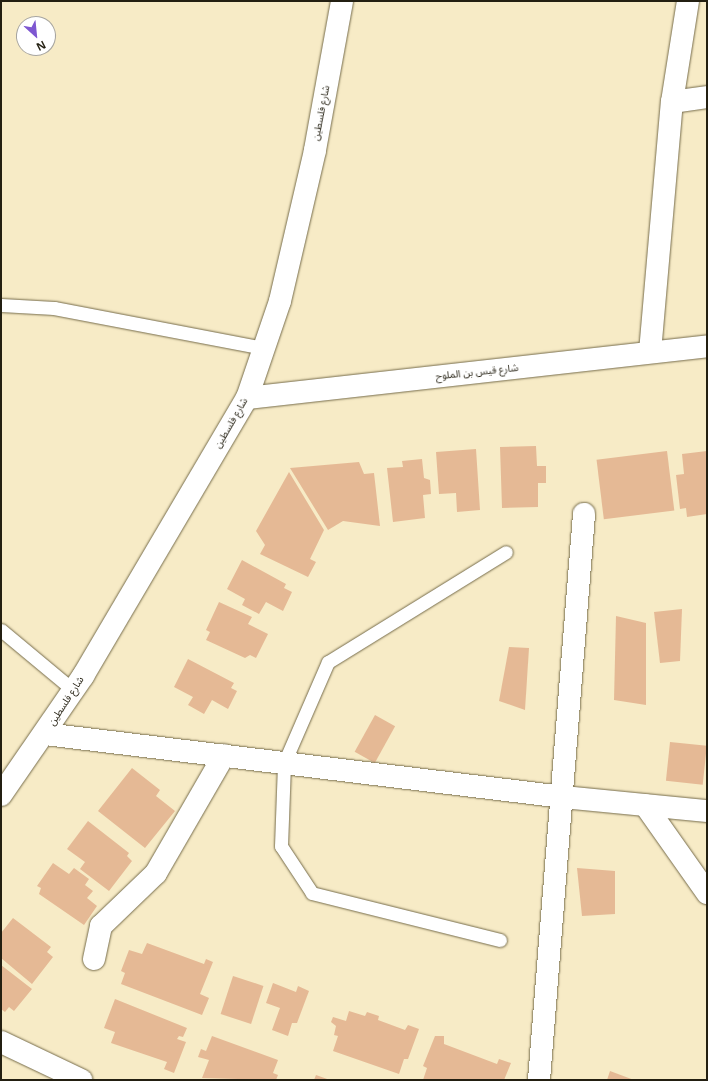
<!DOCTYPE html>
<html>
<head>
<meta charset="utf-8">
<style>
	body { margin:0 }
	#map { position:relative; width:708px; height:1081px; overflow:hidden; background:#f7ebc6; font-family:"Noto Sans","Noto Sans Arabic",sans-serif }
	div>[style] { position:absolute }
	[style*='--x'] { left:calc(var(--x)*1px); top:calc(var(--y)*1px); width:calc(var(--w)*1px); rotate:calc(var(--a)*1deg) }
	.building>* { inset:0; background:#e5b995; transform-origin:0 0 }
	.roads { filter:drop-shadow(0 0 1px #766c4b) drop-shadow(0 0 1px #766c4b) }
	.lane>* { height:13px; margin:-6.5px; padding:0 6.5px; transform-origin:6.5px; border-radius:6.5px; background:#fff }
	.street>* { height:22px; margin:-11px; padding:0 11px; transform-origin:11px; border-radius:11px; background:#fff }
	.secondary>* { height:22px; margin:-11px; padding:0 11px; transform-origin:11px; border-radius:11px; background:#fff }
	span { translate:-50% -50%; white-space:nowrap; text-align:center; line-height:1.15; -webkit-text-stroke:3px #fff; paint-order:stroke }
	.street-label { font-size:10px; color:#231f11 }
	.frame { position:absolute; inset:0; border:2px solid #231f11; pointer-events:none }
	.north { position:absolute; left:16px; top:16px; width:40px; height:40px; box-sizing:border-box; background:#fff; border:1px solid #a7a5a0; border-radius:50%; rotate:153deg; font-size:11px; font-weight:700; line-height:16px; text-align:center; color:#231f11 }
	.north::after { content:''; display:block; margin:auto; width:14px; height:18px; background:#7e57d1; clip-path:polygon(50% 0,100% 100%,50% 72%,0 100%) }
</style>
</head>
<body>
<div id="map">
	<div class="building">
		<i style="clip-path:polygon(536px 446px,537px 466px,546px 466px,546px 483px,538px 483px,538px 507px,502px 508px,500px 447px)"></i>
		<i style="clip-path:polygon(476px 449px,480px 510px,457px 512px,456px 493px,439px 494px,436px 452px)"></i>
		<i style="left:667px;top:451px;width:60px;height:71px;rotate:83deg"></i>
		<i style="clip-path:polygon(707px 451px,707px 514px,687px 517px,686px 508px,680px 509px,676px 475px,684px 474px,682px 454px)"></i>
		<i style="clip-path:polygon(422px 459px,424px 478px,430px 480px,431px 494px,423px 495px,425px 518px,393px 522px,387px 468px,403px 467px,402px 461px)"></i>
		<i style="clip-path:polygon(359px 462px,364px 474px,374px 473px,380px 526px,343px 521px,328px 530px,290px 468px)"></i>
		<i style="clip-path:polygon(289px 472px,324px 530px,310px 559px,316px 562px,308px 577px,260px 554px,265px 545px,256px 531px)"></i>
		<i style="clip-path:polygon(242px 560px,286px 584px,284px 588px,292px 592px,283px 611px,266px 602px,259px 614px,242px 605px,245px 599px,227px 589px)"></i>
		<i style="clip-path:polygon(219px 602px,252px 617px,248px 624px,268px 634px,256px 658px,250px 655px,245px 658px,206px 640px,210px 632px,206px 630px)"></i>
		<i style="clip-path:polygon(682px 609px,680px 661px,660px 663px,654px 612px)"></i>
		<i style="clip-path:polygon(616px 616px,646px 623px,646px 705px,614px 700px)"></i>
		<i style="clip-path:polygon(509px 647px,529px 648px,525px 710px,499px 701px)"></i>
		<i style="clip-path:polygon(188px 659px,234px 683px,231px 688px,237px 691px,228px 709px,212px 700px,204px 714px,188px 705px,193px 697px,174px 687px)"></i>
		<i style="left:375px;top:715px;width:23px;height:42px;rotate:29deg"></i>
		<i style="left:670px;top:742px;width:37px;height:39px;rotate:6deg"></i>
		<i style="clip-path:polygon(132px 768px,160px 790px,156px 796px,175px 811px,145px 848px,98px 811px)"></i>
		<i style="clip-path:polygon(88px 821px,129px 853px,127px 856px,132px 861px,109px 891px,80px 869px,85px 862px,67px 849px)"></i>
		<i style="clip-path:polygon(53px 863px,69px 874px,74px 868px,89px 879px,85px 885px,93px 891px,87px 898px,97px 906px,84px 925px,39px 894px,41px 888px,37px 886px)"></i>
		<i style="clip-path:polygon(577px 868px,615px 871px,615px 914px,582px 916px)"></i>
		<i style="clip-path:polygon(13px 918px,51px 947px,47px 952px,53px 957px,32px 984px,1px 958px,1px 933px)"></i>
		<i style="clip-path:polygon(147px 943px,204px 964px,206px 959px,213px 962px,200px 994px,209px 998px,202px 1015px,121px 984px,125px 973px,121px 971px,129px 950px,142px 954px)"></i>
		<i style="clip-path:polygon(1px 965px,32px 989px,14px 1011px,9px 1007px,5px 1012px,1px 1009px)"></i>
		<i style="left:233px;top:976px;width:32px;height:40px;rotate:18deg"></i>
		<i style="clip-path:polygon(273px 983px,296px 992px,298px 986px,309px 991px,297px 1023px,292px 1023px,288px 1036px,272px 1030px,280px 1008px,266px 1003px)"></i>
		<i style="clip-path:polygon(115px 999px,187px 1028px,183px 1037px,179px 1036px,177px 1039px,186px 1042px,174px 1073px,164px 1069px,167px 1062px,111px 1043px,115px 1032px,104px 1028px)"></i>
		<i style="clip-path:polygon(349px 1011px,365px 1016px,367px 1012px,379px 1016px,378px 1020px,405px 1030px,408px 1025px,419px 1029px,408px 1059px,404px 1059px,399px 1074px,333px 1051px,338px 1036px,334px 1035px,336px 1026px,331px 1022px,333px 1017px,346px 1021px)"></i>
		<i style="clip-path:polygon(212px 1036px,278px 1060px,273px 1073px,278px 1075px,276px 1080px,202px 1078px,209px 1060px,198px 1057px,201px 1049px,206px 1051px)"></i>
		<i style="clip-path:polygon(435px 1036px,444px 1036px,444px 1044px,497px 1064px,499px 1059px,511px 1063px,504px 1080px,423px 1080px,427px 1068px,423px 1066px)"></i>
		<i style="clip-path:polygon(610px 1071px,634px 1080px,607px 1080px)"></i>
		<i style="clip-path:polygon(316px 1075px,330px 1080px,314px 1080px)"></i>
	</div>
	<div class="roads">
		<div class="lane">
			<i style="--x:1;--y:305;--w:53;--a:3.2"></i>
			<i style="--x:54;--y:308;--w:214;--a:10.8"></i>
			<i style="--x:1;--y:630;--w:94;--a:39.8"></i>
			<i style="--x:500;--y:940;--w:194;--a:-166"></i>
			<i style="--x:312;--y:893;--w:56;--a:-123.4"></i>
			<i style="--x:281;--y:846;--w:83;--a:-87.9"></i>
			<i style="--x:284;--y:763;--w:110;--a:-66.5"></i>
			<i style="--x:328;--y:662;--w:209;--a:-31.7"></i>
		</div>
		<div class="street">
			<i style="--x:672;--y:102;--w:35;--a:-8"></i>
			<i style="--x:650;--y:352;--w:251;--a:-85"></i>
			<i style="--x:672;--y:102;--w:102;--a:-81"></i>
			<i style="--x:247;--y:398;--w:463;--a:-6.4"></i>
			<i style="--x:45;--y:734;--w:522;--a:6.93"></i>
			<i style="--x:563;--y:797;--w:145;--a:5.6"></i>
			<i style="--x:645;--y:805;--w:108;--a:54.8"></i>
			<i style="--x:94;--y:959;--w:34;--a:-78"></i>
			<i style="--x:101;--y:926;--w:76;--a:-43.9"></i>
			<i style="--x:156;--y:873;--w:136;--a:-60"></i>
			<i style="--x:1;--y:1042;--w:89;--a:25.4"></i>
			<i style="--x:539;--y:1080;--w:568;--a:-85.45"></i>
		</div>
		<div class="secondary">
			<i style="--x:1;--y:795;--w:145;--a:-55.4"></i>
			<i style="--x:83;--y:676;--w:323;--a:-59.5"></i>
			<i style="--x:247;--y:398;--w:102;--a:-71.2"></i>
			<i style="--x:280;--y:301;--w:155;--a:-76.9"></i>
			<i style="--x:315;--y:150;--w:151;--a:-79.7"></i>
		</div>
	</div>
	<div class="street-label">
		<span style="left:321px;top:113px;rotate:-79deg">شارع فلسطين</span>
		<span style="left:477px;top:372px;rotate:-6deg">شارع قيس بن الملوح</span>
		<span style="left:231px;top:423px;rotate:-60deg">شارع فلسطين</span>
		<span style="left:66px;top:701px;rotate:-57deg">شارع فلسطين</span>
	</div>
	<div class="frame"></div>
	<div class="north">N</div>
</div>
</body>
</html>
